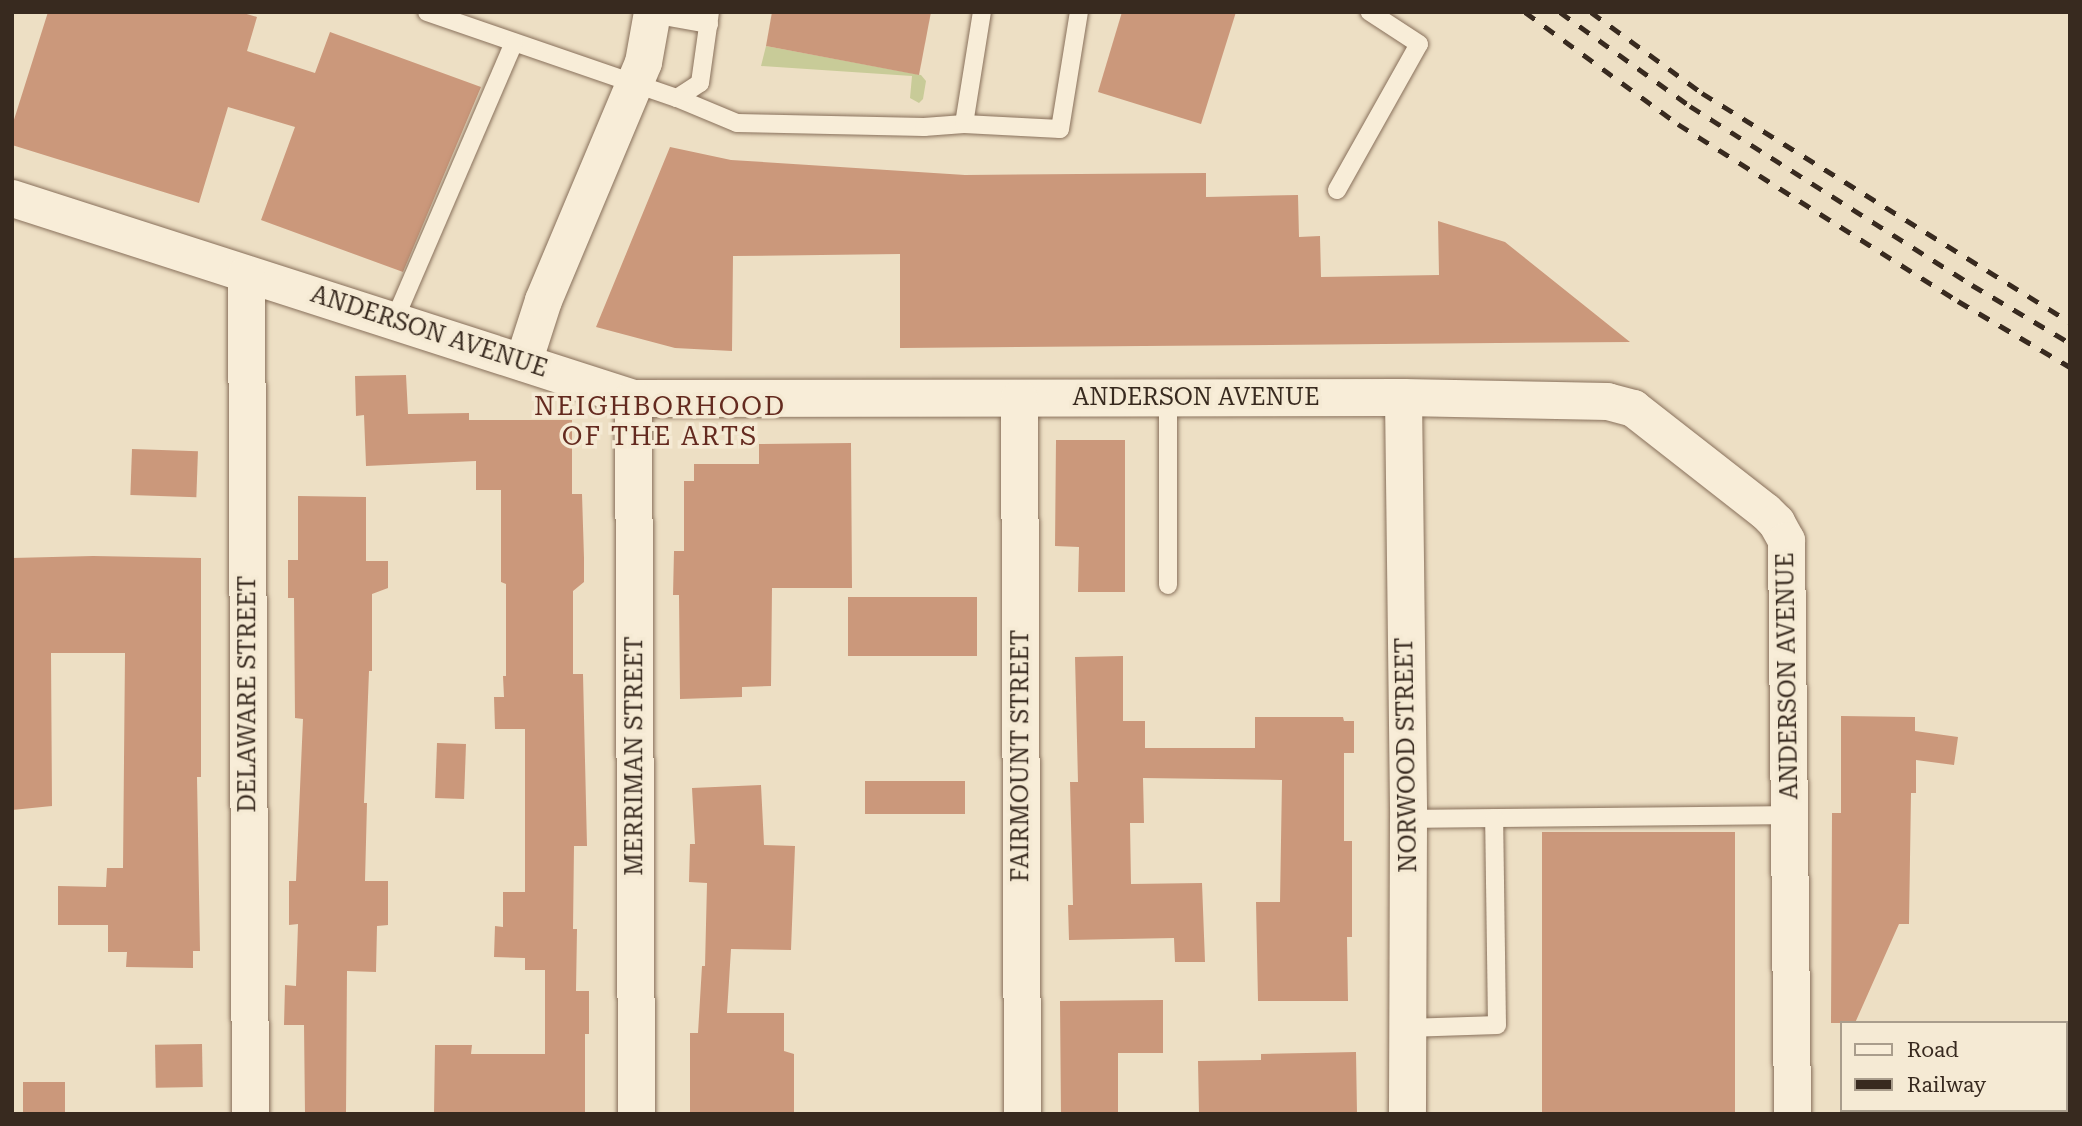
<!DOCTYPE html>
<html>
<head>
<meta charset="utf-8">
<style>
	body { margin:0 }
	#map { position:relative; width:2082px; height:1126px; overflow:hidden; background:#eddfc4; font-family:"Roboto Serif",serif }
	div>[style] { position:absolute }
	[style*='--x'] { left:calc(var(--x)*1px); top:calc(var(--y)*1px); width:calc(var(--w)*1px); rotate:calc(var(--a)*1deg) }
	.green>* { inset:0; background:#c8cb98 }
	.building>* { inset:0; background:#cb987b; transform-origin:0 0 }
	.roads { filter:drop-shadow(0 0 2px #88705b) drop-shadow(0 0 2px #88705b) }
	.service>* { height:18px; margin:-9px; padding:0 9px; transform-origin:9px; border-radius:9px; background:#f8edd8 }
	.minor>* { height:37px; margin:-18.5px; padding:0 18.5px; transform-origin:18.5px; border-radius:18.5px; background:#f8edd8 }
	.rail>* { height:5px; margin-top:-2.5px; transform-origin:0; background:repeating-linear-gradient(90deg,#382a1f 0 12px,transparent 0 24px) }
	span { translate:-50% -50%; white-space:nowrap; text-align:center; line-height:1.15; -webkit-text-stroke:7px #f5ead4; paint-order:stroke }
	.street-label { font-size:24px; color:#382a1f }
	.neighbourhood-label { font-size:26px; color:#642a1f; letter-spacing:2px }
	.frame { position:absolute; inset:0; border:14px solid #382a1f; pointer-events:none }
	.legend { position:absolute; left:1840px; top:1021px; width:228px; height:91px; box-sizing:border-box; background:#f5ead4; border:2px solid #a99d8c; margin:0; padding:9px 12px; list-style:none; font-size:21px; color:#382a1f }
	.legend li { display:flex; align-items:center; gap:14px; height:35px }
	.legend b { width:35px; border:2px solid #a99d8c }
</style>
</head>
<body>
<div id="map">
	<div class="green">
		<i style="clip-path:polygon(766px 46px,921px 75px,926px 81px,923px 99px,919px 103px,910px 98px,912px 76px,761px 66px)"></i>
	</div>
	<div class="building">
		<i style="clip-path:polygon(48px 12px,240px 12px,257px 17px,247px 51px,315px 73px,330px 32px,481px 87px,403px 272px,261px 220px,295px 127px,228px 107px,199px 203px,12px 145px,12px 126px)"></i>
		<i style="clip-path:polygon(772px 12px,931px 12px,919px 75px,766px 46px)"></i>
		<i style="clip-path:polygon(1122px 12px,1236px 12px,1201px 124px,1098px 92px)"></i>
		<i style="clip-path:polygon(670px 147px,731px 160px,965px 175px,1206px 173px,1206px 197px,1298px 195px,1299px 237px,1320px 236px,1321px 277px,1439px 275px,1438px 221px,1505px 242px,1630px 342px,900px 348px,900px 254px,733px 256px,732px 351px,675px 348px,596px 327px)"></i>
		<i style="clip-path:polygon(406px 375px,408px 414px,469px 413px,469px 420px,572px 420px,572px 494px,582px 494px,584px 558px,584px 582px,573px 591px,573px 674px,583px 674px,587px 846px,574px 846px,573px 929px,577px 929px,576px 991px,589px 991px,589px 1034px,585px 1034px,585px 1114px,434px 1114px,435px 1045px,472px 1045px,471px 1054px,545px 1054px,545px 970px,525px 970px,525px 958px,494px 957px,495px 926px,503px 927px,503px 892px,525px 892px,525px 729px,495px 729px,494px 697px,504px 697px,503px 676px,506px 676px,506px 584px,501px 582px,501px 490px,476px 490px,476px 461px,366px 466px,364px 415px,356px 416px,355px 376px)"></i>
		<i style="clip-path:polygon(1056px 440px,1125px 440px,1125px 592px,1078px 592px,1079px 547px,1055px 546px)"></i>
		<i style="clip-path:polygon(851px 443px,852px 588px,772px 588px,771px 686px,742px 687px,742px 697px,680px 699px,679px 595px,673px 595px,674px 551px,684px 551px,684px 481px,694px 481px,694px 464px,759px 464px,759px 444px)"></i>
		<i style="left:132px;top:449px;width:66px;height:46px;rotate:2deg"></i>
		<i style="clip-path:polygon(298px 496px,366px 497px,366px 561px,388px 561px,388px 588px,372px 594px,372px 671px,369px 671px,364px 803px,367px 803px,365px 881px,388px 881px,388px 925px,377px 926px,376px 972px,347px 971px,346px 1114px,305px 1114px,304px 1025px,284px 1025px,285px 985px,296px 986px,298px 924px,289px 925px,289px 881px,296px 881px,303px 719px,295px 718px,294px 598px,288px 598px,288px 560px,298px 560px)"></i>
		<i style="clip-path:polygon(93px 556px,201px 558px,201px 777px,197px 777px,200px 951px,193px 951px,193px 968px,126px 967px,127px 952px,108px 952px,108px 925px,58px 925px,58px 886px,106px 887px,107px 868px,123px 868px,125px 653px,51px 653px,52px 806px,12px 810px,12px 558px)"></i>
		<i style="left:977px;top:597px;width:59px;height:129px;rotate:90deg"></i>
		<i style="clip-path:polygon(1123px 656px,1123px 721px,1145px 721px,1145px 748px,1255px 748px,1255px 717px,1343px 717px,1344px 721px,1354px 721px,1354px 753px,1344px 753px,1344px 841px,1352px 841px,1352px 937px,1347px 937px,1348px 1001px,1258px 1001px,1256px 902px,1280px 902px,1282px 780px,1143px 778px,1144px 823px,1130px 823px,1131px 884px,1202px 883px,1205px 962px,1175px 962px,1174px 938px,1069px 940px,1068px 905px,1073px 905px,1070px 782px,1078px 782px,1075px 657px)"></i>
		<i style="clip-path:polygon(1841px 716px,1915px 717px,1915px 731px,1958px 737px,1954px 765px,1916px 760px,1916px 793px,1911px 793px,1909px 924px,1899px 924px,1855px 1023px,1831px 1023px,1832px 813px,1841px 813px)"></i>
		<i style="left:437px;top:743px;width:29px;height:55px;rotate:2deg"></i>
		<i style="left:965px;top:781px;width:33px;height:100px;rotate:90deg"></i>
		<i style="clip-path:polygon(761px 785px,764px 845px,795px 846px,791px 950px,731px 949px,727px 1013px,784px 1013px,784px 1051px,794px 1054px,794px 1114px,690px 1114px,690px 1033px,698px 1033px,702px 966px,705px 966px,707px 883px,689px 882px,690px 844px,695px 844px,692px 788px)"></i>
		<i style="left:1542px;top:832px;width:193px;height:282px"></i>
		<i style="clip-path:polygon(1163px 1000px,1163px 1053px,1118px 1053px,1118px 1114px,1061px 1114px,1060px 1001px)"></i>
		<i style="left:202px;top:1044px;width:43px;height:47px;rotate:89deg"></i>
		<i style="clip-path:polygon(1356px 1052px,1357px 1114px,1199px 1114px,1198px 1061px,1261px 1060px,1261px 1054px)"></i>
		<i style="left:23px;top:1082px;width:42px;height:32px"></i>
	</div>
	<div class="roads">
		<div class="service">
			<i style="--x:427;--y:12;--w:264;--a:19"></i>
			<i style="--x:677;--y:98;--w:27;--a:-33"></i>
			<i style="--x:700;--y:83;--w:72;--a:-82"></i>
			<i style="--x:652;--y:14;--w:58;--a:10"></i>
			<i style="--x:677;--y:98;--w:65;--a:22.6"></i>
			<i style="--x:737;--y:123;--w:187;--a:1.2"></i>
			<i style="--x:924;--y:127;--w:40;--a:-4.3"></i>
			<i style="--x:964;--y:124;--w:113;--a:-80.9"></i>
			<i style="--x:964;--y:124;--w:96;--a:3"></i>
			<i style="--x:1060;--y:129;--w:119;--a:-80.8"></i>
			<i style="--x:1337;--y:190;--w:167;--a:-60.7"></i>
			<i style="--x:1419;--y:44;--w:59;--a:-146.9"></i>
			<i style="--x:394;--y:321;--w:303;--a:-66.7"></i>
			<i style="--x:1168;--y:398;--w:187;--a:90"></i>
			<i style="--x:1408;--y:819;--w:382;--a:-0.6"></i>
			<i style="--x:1408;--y:1028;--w:89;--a:-1.9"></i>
			<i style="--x:1497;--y:1025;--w:207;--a:-90.8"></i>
		</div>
		<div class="minor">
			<i style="--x:12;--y:198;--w:652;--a:17.85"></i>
			<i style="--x:633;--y:398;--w:770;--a:-0.07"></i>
			<i style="--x:1403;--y:397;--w:204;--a:1.1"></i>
			<i style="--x:1607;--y:401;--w:27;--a:15"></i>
			<i style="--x:1633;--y:408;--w:167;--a:38"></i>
			<i style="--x:1765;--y:511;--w:16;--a:45"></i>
			<i style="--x:1776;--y:522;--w:21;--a:61"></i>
			<i style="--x:1786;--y:540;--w:574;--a:89.4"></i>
			<i style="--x:246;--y:274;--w:840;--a:89.73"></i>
			<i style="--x:523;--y:362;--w:65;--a:-72.1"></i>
			<i style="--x:543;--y:300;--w:258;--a:-67.2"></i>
			<i style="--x:643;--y:62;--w:51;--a:-79.8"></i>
			<i style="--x:1403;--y:397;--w:422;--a:89.3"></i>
			<i style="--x:1408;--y:819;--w:295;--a:90.2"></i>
			<i style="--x:633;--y:398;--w:716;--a:89.76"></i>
			<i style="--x:1019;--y:398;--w:716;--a:89.76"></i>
		</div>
	</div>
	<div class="rail">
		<i style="--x:1525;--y:12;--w:190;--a:36.2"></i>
		<i style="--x:1678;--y:124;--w:331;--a:32.3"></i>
		<i style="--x:1958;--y:301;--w:130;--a:30.5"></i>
		<i style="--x:1560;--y:12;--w:160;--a:35.9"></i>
		<i style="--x:1690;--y:106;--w:334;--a:32.4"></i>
		<i style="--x:1972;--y:285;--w:114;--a:30.6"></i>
		<i style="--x:1591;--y:12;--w:137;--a:36.1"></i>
		<i style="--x:1702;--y:93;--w:433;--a:31.9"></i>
	</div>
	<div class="street-label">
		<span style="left:429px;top:332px;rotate:18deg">ANDERSON AVENUE</span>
		<span style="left:1196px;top:398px">ANDERSON AVENUE</span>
		<span style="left:1788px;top:676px;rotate:-91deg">ANDERSON AVENUE</span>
		<span style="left:248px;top:694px;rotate:-90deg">DELAWARE STREET</span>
		<span style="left:1407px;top:755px;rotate:-91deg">NORWOOD STREET</span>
		<span style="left:635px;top:756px;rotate:-90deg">MERRIMAN STREET</span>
		<span style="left:1021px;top:756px;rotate:-90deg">FAIRMOUNT STREET</span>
	</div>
	<div class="neighbourhood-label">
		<span style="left:660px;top:422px">NEIGHBORHOOD<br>OF THE ARTS</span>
	</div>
	<div class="frame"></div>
	<ul class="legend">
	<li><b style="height:9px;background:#f8edd8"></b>Road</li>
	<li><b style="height:9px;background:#382a1f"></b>Railway</li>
	</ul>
</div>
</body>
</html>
